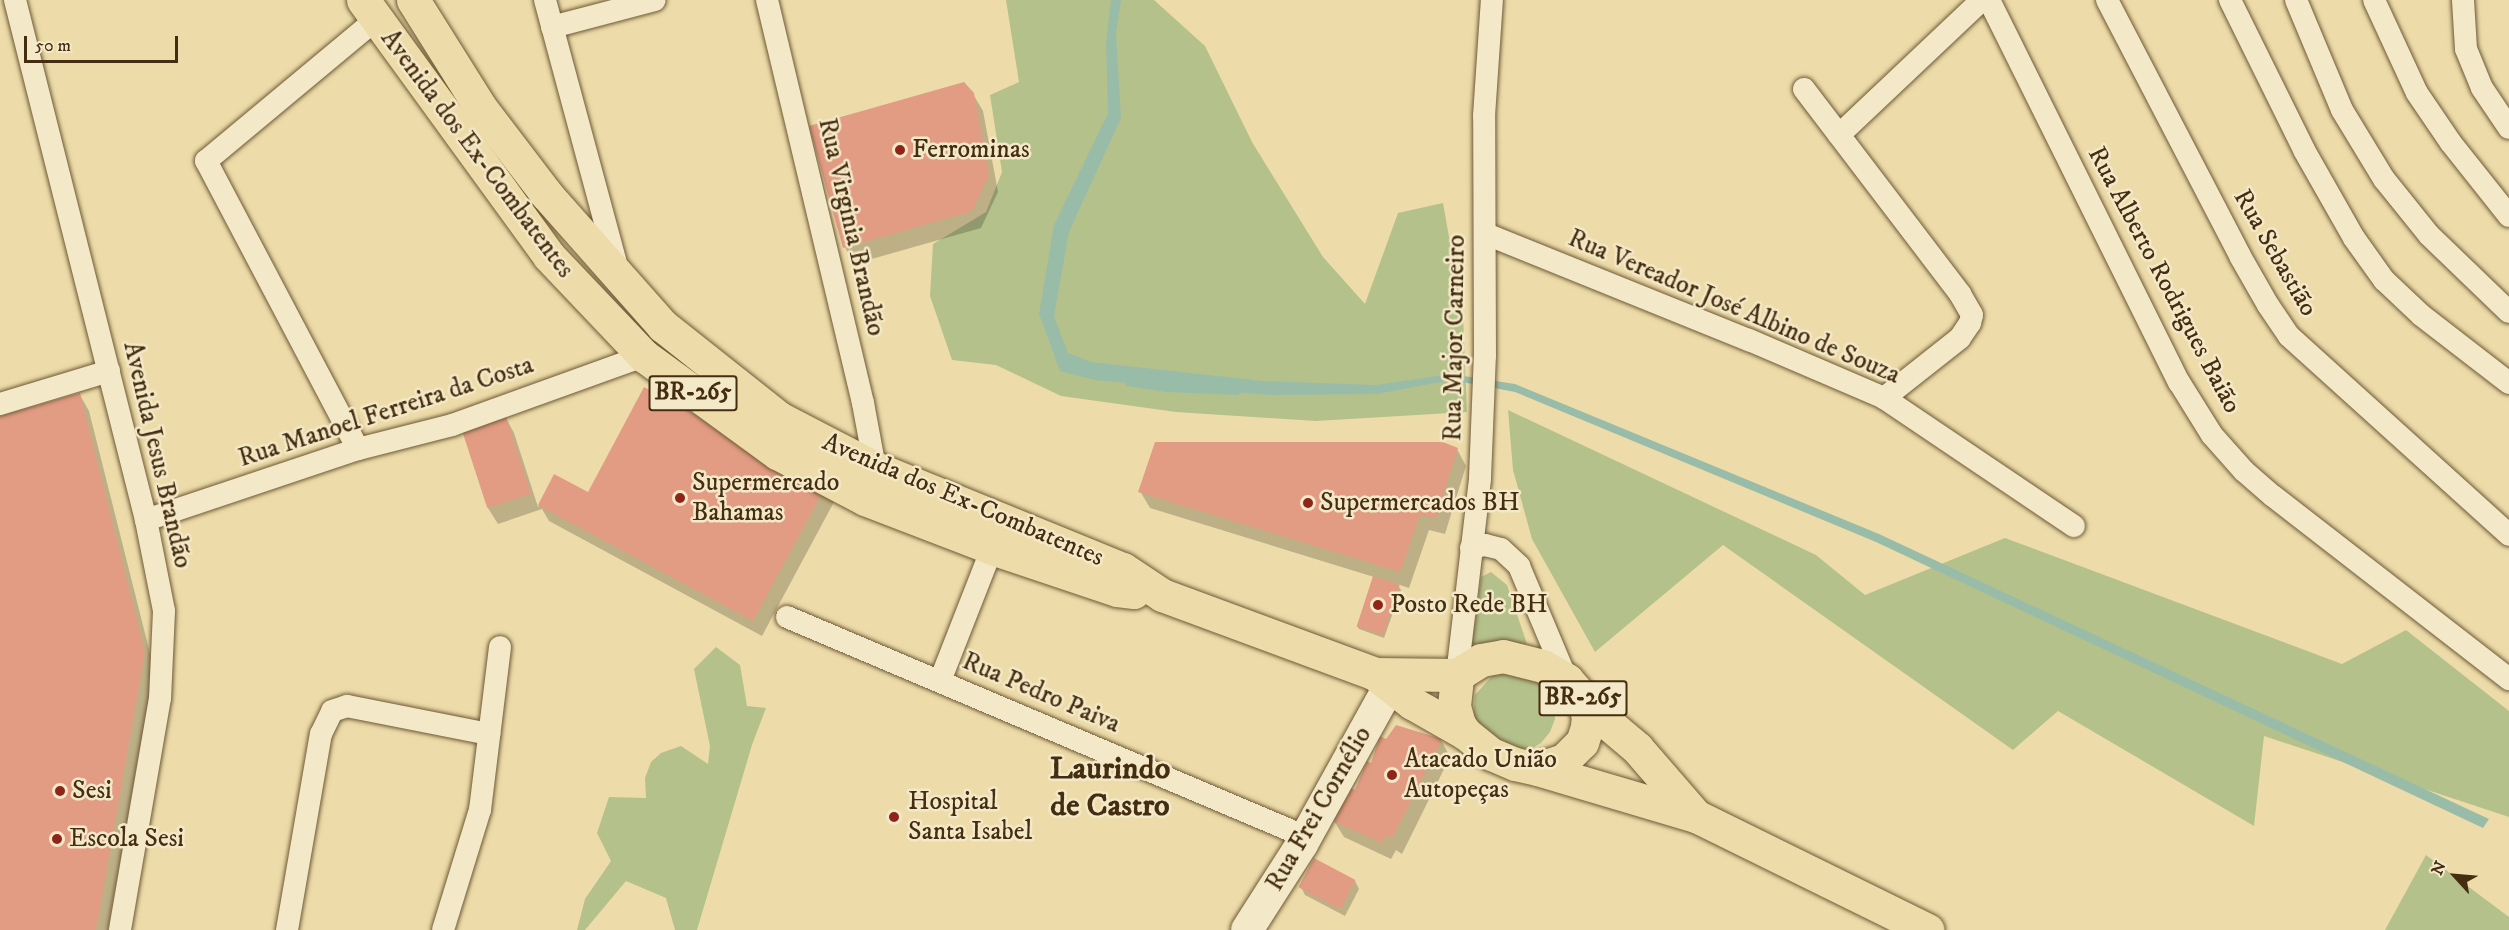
<!DOCTYPE html>
<html>
<head>
<meta charset="utf-8">
<style>
	body { margin:0 }
	#map { position:relative; width:2509px; height:930px; overflow:hidden; background:#eddca9; font-family:"IM FELL DW Pica",serif }
	div>[style] { position:absolute }
	[style*='--x'] { left:calc(var(--x)*1px); top:calc(var(--y)*1px); width:calc(var(--w)*1px); rotate:calc(var(--a)*1deg) }
	.green>* { inset:0; background:#b5c18a }
	.water>* { inset:0; background:#99bca8 }
	.shadow>* { inset:0; background:#0003 }
	.stream>* { height:6px; margin:-3px; padding:0 3px; transform-origin:3px; border-radius:3px; background:#99bca8 }
	.building>* { inset:0; background:#e39c84; transform-origin:0 0 }
	.roads { filter:drop-shadow(0 0 2px #6e5936) drop-shadow(0 0 2px #6e5936) }
	.street>* { height:22px; margin:-11px; padding:0 11px; transform-origin:11px; border-radius:11px; background:#f3e8c7 }
	.secondary>* { height:32px; margin:-16px; padding:0 16px; transform-origin:16px; border-radius:16px; background:#f3e8c7 }
	.primary>* { height:33px; margin:-16.5px; padding:0 16.5px; transform-origin:16.5px; border-radius:16.5px; background:#eddca9 }
	.dots>* { width:16px; height:16px; translate:-50% -50%; box-sizing:border-box; border:3px solid #f3e8c7; border-radius:50% }
	span { translate:-50% -50%; white-space:nowrap; text-align:center; line-height:1.15; -webkit-text-stroke:5px #f3e8c7; paint-order:stroke }
	.shield-label span { padding:2px 4px; background:#f3e8c7; border:2px solid; border-radius:4px; -webkit-text-stroke-width:0 }
	.shield-label { font-size:24px; color:#442d10; font-weight:700 }
	.poi-label { font-size:26px; color:#442d10 }
	.left { translate:0 -50%; text-align:left }
	.street-label { font-size:26px; color:#442d10 }
	.district-label { font-size:32px; color:#442d10; font-weight:700 }
	.north { position:absolute; left:2425px; top:846px; width:60px; height:60px; -webkit-text-stroke:4px #f3e8c7; paint-order:stroke; rotate:296deg; font-size:16px; font-weight:700; line-height:24px; text-align:center; color:#442d10 }
	.north::after { content:''; display:block; margin:auto; width:21px; height:27px; background:#442d10; clip-path:polygon(50% 0,100% 100%,50% 72%,0 100%) }
	.scale { position:absolute; left:24px; top:36px; width:154px; height:27px; box-sizing:border-box; border:3px solid #442d10; border-top:0; padding-left:8px; font-size:18px; line-height:21px; white-space:nowrap; color:#442d10; -webkit-text-stroke:4px #f3e8c7; paint-order:stroke }
</style>
</head>
<body>
<div id="map">
	<div class="green">
		<i style="clip-path:polygon(1006px 0,1154px 0,1205px 46px,1252px 142px,1323px 257px,1365px 304px,1398px 213px,1443px 203px,1463px 316px,1467px 412px,1316px 421px,1176px 412px,1061px 396px,996px 365px,952px 360px,930px 296px,933px 244px,986px 212px,1002px 172px,990px 95px,1019px 82px)"></i>
		<i style="clip-path:polygon(1508px 410px,1816px 555px,1865px 595px,2005px 538px,2342px 664px,2406px 630px,2509px 711px,2509px 817px,2264px 736px,2254px 826px,2058px 711px,2013px 750px,1723px 545px,1595px 652px,1532px 539px,1513px 470px)"></i>
		<i style="clip-path:polygon(1491px 572px,1507px 585px,1527px 644px,1472px 644px,1481px 577px)"></i>
		<i style="clip-path:polygon(716px 647px,740px 665px,747px 706px,766px 708px,752px 745px,697px 930px,675px 930px,666px 898px,626px 881px,585px 930px,577px 930px,585px 899px,611px 861px,597px 833px,609px 797px,646px 798px,645px 778px,651px 762px,661px 753px,681px 746px,708px 764px,710px 746px,694px 669px)"></i>
		<i style="clip-path:polygon(1506px 670px,1543px 681px,1551px 692px,1555px 705px,1555px 719px,1550px 732px,1541px 743px,1529px 750px,1515px 753px,1473px 722px,1475px 695px,1493px 675px)"></i>
		<i style="clip-path:polygon(2426px 855px,2509px 917px,2509px 930px,2385px 930px)"></i>
	</div>
	<div class="water">
		<i style="clip-path:polygon(1111px 0,1121px 0,1116px 33px,1121px 118px,1069px 232px,1054px 316px,1068px 353px,1091px 362px,1263px 381px,1376px 385px,1451px 374px,1515px 384px,1879px 534px,2489px 819px,2483px 828px,1876px 542px,1515px 392px,1451px 380px,1377px 394px,1269px 395px,1095px 380px,1060px 371px,1039px 314px,1054px 225px,1108px 113px,1106px 42px)"></i>
	</div>
	<div class="shadow">
		<i style="clip-path:polygon(973px 94px,983px 111px,998px 192px,981px 228px,854px 264px,845px 247px)"></i>
		<i style="clip-path:polygon(80px 395px,89px 411px,154px 669px,108px 930px,0 930px,0 418px)"></i>
		<i style="clip-path:polygon(505px 416px,514px 433px,538px 507px,555px 476px,588px 494px,825px 486px,834px 502px,762px 636px,549px 521px,542px 509px,498px 524px,488px 508px)"></i>
		<i style="clip-path:polygon(1457px 449px,1466px 466px,1445px 534px,1429px 530px,1409px 588px,1397px 584px,1401px 590px,1384px 638px,1359px 629px,1357px 626px,1374px 577px,1150px 508px,1140px 491px)"></i>
		<i style="clip-path:polygon(1441px 740px,1450px 757px,1402px 854px,1396px 850px,1391px 859px,1344px 837px,1334px 821px,1387px 741px)"></i>
		<i style="clip-path:polygon(1355px 881px,1359px 889px,1345px 916px,1305px 895px,1301px 887px)"></i>
	</div>
	<div class="stream">
		<i style="--x:1128;--y:383;--w:39;--a:9"></i>
		<i style="--x:1167;--y:389;--w:70;--a:2.5"></i>
	</div>
	<div class="building">
		<i style="clip-path:polygon(964px 82px,974px 93px,989px 175px,972px 211px,843px 248px,809px 126px)"></i>
		<i style="clip-path:polygon(644px 387px,826px 485px,753px 621px,538px 505px,554px 474px,588px 492px)"></i>
		<i style="clip-path:polygon(80px 393px,145px 652px,96px 930px,0 930px,0 416px)"></i>
		<i style="left:505px;top:414px;width:84px;height:46px;rotate:72deg"></i>
		<i style="clip-path:polygon(1155px 442px,1443px 442px,1458px 448px,1436px 518px,1420px 515px,1400px 572px,1138px 492px)"></i>
		<i style="left:1373px;top:576px;width:28px;height:53px;rotate:18deg"></i>
		<i style="clip-path:polygon(1396px 725px,1442px 739px,1392px 838px,1386px 835px,1382px 843px,1333px 821px,1350px 788px,1355px 790px,1367px 761px,1371px 763px,1380px 736px,1386px 739px)"></i>
		<i style="left:1314px;top:858px;width:47px;height:33px;rotate:28deg"></i>
	</div>
	<div class="roads">
		<div class="street">
			<i style="--x:15;--y:0;--w:536;--a:75.86"></i>
			<i style="--x:146;--y:520;--w:93;--a:78.8"></i>
			<i style="--x:164;--y:611;--w:87;--a:92.6"></i>
			<i style="--x:160;--y:698;--w:235;--a:99.8"></i>
			<i style="--x:545;--y:0;--w:281;--a:74.9"></i>
			<i style="--x:767;--y:0;--w:414;--a:76.6"></i>
			<i style="--x:863;--y:403;--w:66;--a:79.5"></i>
			<i style="--x:1989;--y:0;--w:427;--a:63.6"></i>
			<i style="--x:2179;--y:382;--w:62;--a:58.1"></i>
			<i style="--x:2212;--y:435;--w:48;--a:48.4"></i>
			<i style="--x:2244;--y:471;--w:38;--a:41"></i>
			<i style="--x:2273;--y:496;--w:299;--a:37.8"></i>
			<i style="--x:2107;--y:0;--w:288;--a:62.5"></i>
			<i style="--x:2240;--y:256;--w:56;--a:60.3"></i>
			<i style="--x:2268;--y:305;--w:37;--a:56"></i>
			<i style="--x:2289;--y:336;--w:297;--a:42.1"></i>
			<i style="--x:2230;--y:0;--w:167;--a:63.7"></i>
			<i style="--x:2304;--y:150;--w:101;--a:60.4"></i>
			<i style="--x:2354;--y:238;--w:52;--a:54.5"></i>
			<i style="--x:2384;--y:280;--w:51;--a:43.4"></i>
			<i style="--x:2421;--y:315;--w:111;--a:37.7"></i>
			<i style="--x:2296;--y:0;--w:119;--a:67.3"></i>
			<i style="--x:2342;--y:110;--w:81;--a:58.7"></i>
			<i style="--x:2384;--y:179;--w:72;--a:51.2"></i>
			<i style="--x:2429;--y:235;--w:111;--a:43.9"></i>
			<i style="--x:2374;--y:0;--w:102;--a:65.2"></i>
			<i style="--x:2417;--y:93;--w:60;--a:55.8"></i>
			<i style="--x:2451;--y:143;--w:93;--a:51.5"></i>
			<i style="--x:2463;--y:0;--w:49;--a:86.5"></i>
			<i style="--x:2466;--y:49;--w:42;--a:67.7"></i>
			<i style="--x:2482;--y:88;--w:48;--a:56"></i>
			<i style="--x:552;--y:27;--w:106;--a:-14.7"></i>
			<i style="--x:1804;--y:89;--w:258;--a:52.7"></i>
			<i style="--x:1960;--y:294;--w:24;--a:60"></i>
			<i style="--x:1972;--y:315;--w:8;--a:104"></i>
			<i style="--x:1970;--y:323;--w:18;--a:124"></i>
			<i style="--x:1960;--y:338;--w:97;--a:141.7"></i>
			<i style="--x:1839;--y:135;--w:197;--a:-43.4"></i>
			<i style="--x:1486;--y:234;--w:284;--a:22"></i>
			<i style="--x:1749;--y:340;--w:147;--a:23.2"></i>
			<i style="--x:1884;--y:398;--w:229;--a:34"></i>
			<i style="--x:0;--y:404;--w:114;--a:-16.8"></i>
			<i style="--x:358;--y:449;--w:326;--a:-117.8"></i>
			<i style="--x:206;--y:161;--w:220;--a:-39.8"></i>
			<i style="--x:146;--y:520;--w:224;--a:-18.5"></i>
			<i style="--x:358;--y:449;--w:97;--a:-14.3"></i>
			<i style="--x:452;--y:425;--w:204;--a:-19.8"></i>
			<i style="--x:1471;--y:548;--w:14;--a:-12"></i>
			<i style="--x:1485;--y:545;--w:16;--a:14"></i>
			<i style="--x:1501;--y:549;--w:25;--a:43"></i>
			<i style="--x:1519;--y:566;--w:124;--a:67.2"></i>
			<i style="--x:787;--y:617;--w:564;--a:22.97"></i>
			<i style="--x:1457;--y:675;--w:198;--a:-83.3"></i>
			<i style="--x:1480;--y:478;--w:122;--a:-87.7"></i>
			<i style="--x:1485;--y:356;--w:240;--a:-90.2"></i>
			<i style="--x:1484;--y:116;--w:116;--a:-86.1"></i>
			<i style="--x:940;--y:681;--w:143;--a:-68.6"></i>
			<i style="--x:287;--y:930;--w:199;--a:-80.2"></i>
			<i style="--x:321;--y:734;--w:25;--a:-64"></i>
			<i style="--x:332;--y:711;--w:16;--a:-18"></i>
			<i style="--x:347;--y:706;--w:145;--a:11.2"></i>
			<i style="--x:443;--y:930;--w:126;--a:-72.9"></i>
			<i style="--x:480;--y:810;--w:164;--a:-83"></i>
		</div>
		<div class="secondary">
			<i style="--x:1247;--y:930;--w:102;--a:-57.4"></i>
			<i style="--x:1302;--y:844;--w:192;--a:-61"></i>
		</div>
		<div class="primary">
			<i style="--x:363;--y:0;--w:316;--a:54"></i>
			<i style="--x:549;--y:256;--w:138;--a:46.5"></i>
			<i style="--x:644;--y:356;--w:165;--a:36.1"></i>
			<i style="--x:777;--y:453;--w:99;--a:27.6"></i>
			<i style="--x:865;--y:499;--w:136;--a:21.1"></i>
			<i style="--x:992;--y:548;--w:132;--a:18.6"></i>
			<i style="--x:1117;--y:590;--w:17;--a:7"></i>
			<i style="--x:413;--y:0;--w:126;--a:57.9"></i>
			<i style="--x:480;--y:107;--w:111;--a:52.7"></i>
			<i style="--x:547;--y:195;--w:175;--a:48.5"></i>
			<i style="--x:663;--y:326;--w:148;--a:38.4"></i>
			<i style="--x:779;--y:418;--w:108;--a:27.5"></i>
			<i style="--x:875;--y:468;--w:268;--a:22.2"></i>
			<i style="--x:1123;--y:569;--w:47;--a:33.7"></i>
			<i style="--x:1162;--y:595;--w:227;--a:20.3"></i>
			<i style="--x:1375;--y:674;--w:82;--a:0.7"></i>
			<i style="--x:1503;--y:656;--w:41;--a:14"></i>
			<i style="--x:1543;--y:666;--w:28;--a:30"></i>
			<i style="--x:1567;--y:680;--w:21;--a:49"></i>
			<i style="--x:1581;--y:696;--w:20;--a:70"></i>
			<i style="--x:1588;--y:715;--w:12;--a:95"></i>
			<i style="--x:1587;--y:727;--w:16;--a:108"></i>
			<i style="--x:1582;--y:742;--w:25;--a:135"></i>
			<i style="--x:1564;--y:760;--w:28;--a:162"></i>
			<i style="--x:1537;--y:769;--w:23;--a:-167"></i>
			<i style="--x:1515;--y:764;--w:26;--a:-157"></i>
			<i style="--x:1491;--y:754;--w:33;--a:-141"></i>
			<i style="--x:1465;--y:733;--w:11;--a:-124"></i>
			<i style="--x:1459;--y:724;--w:19;--a:-106"></i>
			<i style="--x:1454;--y:706;--w:31;--a:-84"></i>
			<i style="--x:1457;--y:675;--w:28;--a:-32"></i>
			<i style="--x:1481;--y:660;--w:22;--a:-10"></i>
			<i style="--x:1375;--y:674;--w:47;--a:38.1"></i>
			<i style="--x:1412;--y:703;--w:61;--a:29.5"></i>
			<i style="--x:1586;--y:705;--w:67;--a:40.1"></i>
			<i style="--x:1637;--y:748;--w:90;--a:49.1"></i>
			<i style="--x:1537;--y:769;--w:166;--a:16.5"></i>
			<i style="--x:1696;--y:816;--w:258;--a:26.2"></i>
		</div>
	</div>
	<div class="dots">
		<i style="left:900px;top:150px;background:#8f2418"></i>
		<i style="left:680px;top:498px;background:#8f2418"></i>
		<i style="left:1308px;top:503px;background:#8f2418"></i>
		<i style="left:1378px;top:605px;background:#8f2418"></i>
		<i style="left:1392px;top:775px;background:#8f2418"></i>
		<i style="left:60px;top:791px;background:#8f2418"></i>
		<i style="left:894px;top:817px;background:#8f2418"></i>
		<i style="left:57px;top:839px;background:#8f2418"></i>
	</div>
	<div class="shield-label">
		<span style="left:693px;top:393px">BR-265</span>
		<span style="left:1583px;top:698px">BR-265</span>
	</div>
	<div class="poi-label">
		<span class="left" style="left:912px;top:150px">Ferrominas</span>
		<span class="left" style="left:692px;top:498px">Supermercado<br>Bahamas</span>
		<span class="left" style="left:1320px;top:503px">Supermercados BH</span>
		<span class="left" style="left:1390px;top:605px">Posto Rede BH</span>
		<span class="left" style="left:1404px;top:775px">Atacado União<br>Autopeças</span>
		<span class="left" style="left:72px;top:791px">Sesi</span>
		<span class="left" style="left:908px;top:817px">Hospital<br>Santa Isabel</span>
		<span class="left" style="left:69px;top:839px">Escola Sesi</span>
	</div>
	<div class="street-label">
		<span style="left:477px;top:154px;rotate:53deg">Avenida dos Ex-Combatentes</span>
		<span style="left:851px;top:227px;rotate:77deg">Rua Virginia Brandão</span>
		<span style="left:2275px;top:253px;rotate:60deg">Rua Sebastião</span>
		<span style="left:2164px;top:280px;rotate:62deg">Rua Alberto Rodrigues Baião</span>
		<span style="left:1734px;top:307px;rotate:23deg">Rua Vereador José Albino de Souza</span>
		<span style="left:1455px;top:338px;rotate:-89deg">Rua Major Carneiro</span>
		<span style="left:386px;top:412px;rotate:-18deg">Rua Manoel Ferreira da Costa</span>
		<span style="left:157px;top:455px;rotate:77deg">Avenida Jesus Brandão</span>
		<span style="left:963px;top:500px;rotate:23deg">Avenida dos Ex-Combatentes</span>
		<span style="left:1041px;top:693px;rotate:23deg">Rua Pedro Paiva</span>
		<span style="left:1319px;top:809px;rotate:-60deg">Rua Frei Cornélio</span>
	</div>
	<div class="district-label">
		<span style="left:1110px;top:788px">Laurindo<br>de Castro</span>
	</div>
	<div class="north">N</div>
	<div class="scale">50 m</div>
</div>
</body>
</html>
